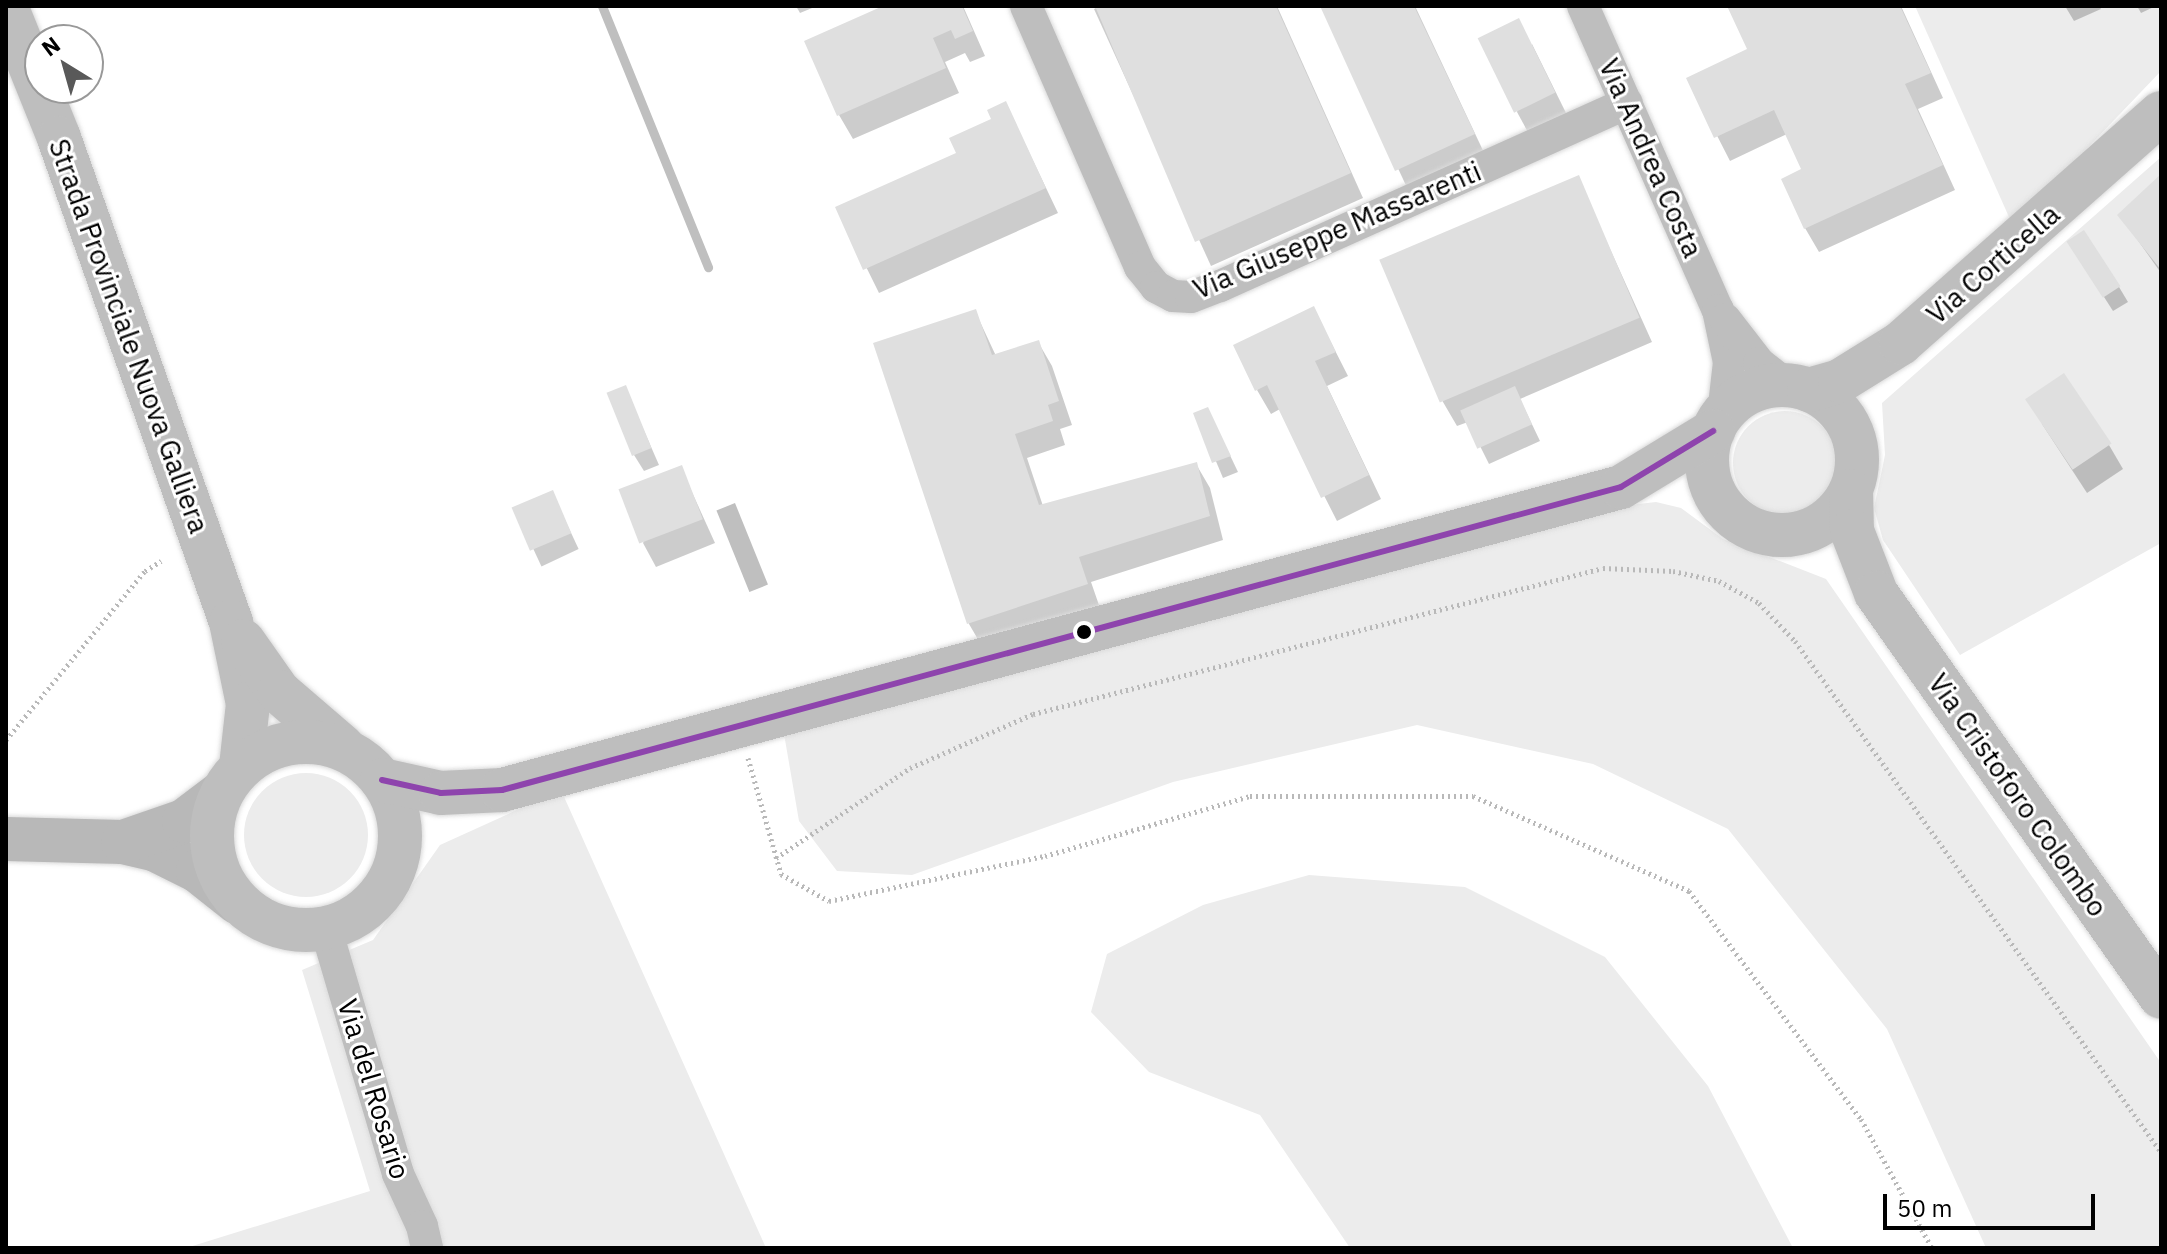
<!DOCTYPE html>
<html>
<head>
<meta charset="utf-8">
<style>
	body { margin:0 }
	#map { position:relative; width:2167px; height:1254px; overflow:hidden; background:#fff; font-family:"IBM Plex Sans",sans-serif }
	div>[style] { position:absolute }
	[style*='--x'] { left:calc(var(--x)*1px); top:calc(var(--y)*1px); width:calc(var(--w)*1px); rotate:calc(var(--a)*1deg) }
	.green>* { inset:0; background:#ececec }
	.round { border-radius:50% }
	.water>* { inset:0; background:#bfbfbf; transform-origin:0 0 }
	.shadow>* { inset:0; background:#0003; transform-origin:0 0 }
	.stream>* { height:9px; margin:-4.5px; padding:0 4.5px; transform-origin:4.5px; border-radius:4.5px; background:#bfbfbf }
	.building>* { inset:0; background:#dfdfdf; transform-origin:0 0 }
	.path>* { height:5px; margin-top:-2.5px; transform-origin:0; background:repeating-linear-gradient(90deg,#b9b9b9 0 2px,transparent 0 6px) }
	.roads { filter:drop-shadow(0 0 2px #dbdbdb) drop-shadow(0 0 2px #dbdbdb) }
	.street>* { height:32px; margin:-16px; padding:0 16px; transform-origin:16px; border-radius:16px; background:#bebebe }
	.secondary>* { height:44px; margin:-22px; padding:0 22px; transform-origin:22px; border-radius:22px; background:#b8b8b8 }
	.primary>* { height:44px; margin:-22px; padding:0 22px; transform-origin:22px; border-radius:22px; background:#bebebe }
	.primary>.ring { margin:-22px; padding:0; box-sizing:content-box; background:none; border:44px solid #bebebe; border-radius:50% }
	.bus-1>* { height:6px; margin:-3px; padding:0 3px; transform-origin:3px; border-radius:3px; background:#8e44ad }
	.dots>* { width:22px; height:22px; translate:-50% -50%; box-sizing:border-box; border:4px solid #fff; border-radius:50% }
	span { translate:-50% -50%; white-space:nowrap; text-align:center; line-height:1.15; -webkit-text-stroke:6px #fff; paint-order:stroke }
	.street-label { font-size:28px; color:#000 }
	.frame { position:absolute; inset:0; border:8px solid #000; pointer-events:none }
	.north { position:absolute; left:24px; top:24px; width:80px; height:80px; box-sizing:border-box; background:#fff; border:2px solid #999; border-radius:50%; rotate:323deg; font-size:22px; font-weight:700; line-height:32px; text-align:center; color:#000 }
	.north::after { content:''; display:block; margin:auto; width:28px; height:36px; background:#595959; clip-path:polygon(50% 0,100% 100%,50% 72%,0 100%) }
	.scale { position:absolute; left:1883px; top:1194px; width:212px; height:36px; box-sizing:border-box; border:4px solid #000; border-top:0; padding-left:10px; font-size:24px; line-height:28px; white-space:nowrap; color:#000; -webkit-text-stroke:6px #fff; paint-order:stroke }
</style>
</head>
<body>
<div id="map">
	<div class="green">
		<i style="clip-path:polygon(1915px 6px,2161px 6px,2161px 71px,2013px 226px)"></i>
		<i style="clip-path:polygon(2161px 157px,2161px 543px,1960px 655px,1883px 540px,1874px 508px,1885px 455px,1882px 403px)"></i>
		<i class="round" style="left:1733px;top:411px;width:104px;height:104px"></i>
		<i style="clip-path:polygon(1656px 502px,1681px 508px,1723px 539px,1826px 579px,2161px 1063px,2161px 1248px,1986px 1248px,1887px 1029px,1728px 829px,1593px 764px,1417px 725px,1173px 782px,912px 875px,837px 871px,799px 821px,783px 728px,1612px 507px)"></i>
		<i class="round" style="left:244px;top:773px;width:124px;height:124px"></i>
		<i style="clip-path:polygon(561px 790px,766px 1248px,186px 1248px,370px 1191px,302px 970px,373px 940px,440px 845px)"></i>
		<i style="clip-path:polygon(1309px 875px,1465px 887px,1605px 957px,1708px 1086px,1793px 1248px,1350px 1248px,1260px 1115px,1149px 1072px,1091px 1012px,1107px 954px,1203px 905px)"></i>
	</div>
	<div class="water">
		<i style="left:735px;top:503px;width:88px;height:20px;rotate:68deg"></i>
	</div>
	<div class="shadow">
		<i style="clip-path:polygon(796px 6px,817px 6px,800px 13px)"></i>
		<i style="clip-path:polygon(888px 6px,963px 6px,985px 56px,970px 62px,965px 53px,945px 62px,959px 93px,853px 139px,839px 115px)"></i>
		<i style="clip-path:polygon(1100px 6px,1277px 6px,1363px 198px,1211px 266px,1094px 9px)"></i>
		<i style="clip-path:polygon(1322px 6px,1415px 6px,1487px 159px,1410px 194px)"></i>
		<i style="clip-path:polygon(1730px 6px,1901px 6px,1943px 98px,1918px 109px,1955px 190px,1819px 252px,1805px 228px,1804px 170px,1787px 134px,1730px 161px,1688px 79px,1750px 50px)"></i>
		<i style="clip-path:polygon(2065px 6px,2099px 6px,2101px 9px,2074px 21px)"></i>
		<i style="clip-path:polygon(2137px 6px,2156px 6px,2141px 13px)"></i>
		<i style="clip-path:polygon(1532px 44px,1568px 117px,1530px 136px,1517px 112px)"></i>
		<i style="clip-path:polygon(1006px 104px,1058px 213px,879px 293px,837px 208px,959px 154px)"></i>
		<i style="clip-path:polygon(2161px 177px,2161px 273px,2120px 215px)"></i>
		<i style="clip-path:polygon(1578px 178px,1652px 342px,1520px 399px,1540px 441px,1489px 464px,1468px 422px,1457px 426px,1443px 402px,1383px 262px)"></i>
		<i style="clip-path:polygon(2079px 258px,2119px 287px,2128px 302px,2113px 311px)"></i>
		<i style="clip-path:polygon(1314px 309px,1348px 376px,1327px 386px,1381px 499px,1337px 521px,1280px 409px,1271px 414px,1257px 390px)"></i>
		<i style="clip-path:polygon(975px 311px,996px 356px,1038px 342px,1052px 366px,1072px 425px,1060px 429px,1065px 445px,1027px 458px,1043px 506px,1196px 464px,1210px 488px,1223px 540px,1091px 582px,1100px 608px,983px 648px,969px 624px,876px 344px)"></i>
		<i style="clip-path:polygon(625px 387px,659px 465px,644px 471px,634px 455px)"></i>
		<i style="clip-path:polygon(1208px 409px,1238px 472px,1223px 478px,1196px 414px)"></i>
		<i style="clip-path:polygon(2042px 424px,2109px 445px,2123px 469px,2087px 493px)"></i>
		<i style="clip-path:polygon(681px 468px,715px 543px,656px 567px,643px 543px)"></i>
		<i style="left:552px;top:492px;width:63px;height:41px;rotate:65deg"></i>
	</div>
	<div class="stream">
		<i style="--x:602;--y:6;--w:282;--a:67.9"></i>
	</div>
	<div class="building">
		<i style="clip-path:polygon(883px 6px,962px 6px,973px 31px,955px 39px,951px 30px,933px 38px,946px 68px,837px 116px,804px 41px)"></i>
		<i style="clip-path:polygon(1095px 6px,1276px 6px,1351px 173px,1195px 242px)"></i>
		<i style="clip-path:polygon(1320px 6px,1414px 6px,1475px 134px,1395px 171px)"></i>
		<i style="clip-path:polygon(1727px 6px,1900px 6px,1931px 73px,1905px 84px,1943px 165px,1804px 229px,1781px 179px,1801px 169px,1774px 110px,1714px 138px,1686px 78px,1747px 49px)"></i>
		<i style="left:1519px;top:18px;width:83px;height:46px;rotate:64deg"></i>
		<i style="clip-path:polygon(1006px 101px,1046px 188px,863px 270px,835px 207px,956px 153px,949px 138px,991px 119px,987px 110px)"></i>
		<i style="clip-path:polygon(2161px 174px,2161px 270px,2117px 215px)"></i>
		<i style="left:1579px;top:175px;width:155px;height:217px;rotate:67deg"></i>
		<i style="left:2084px;top:230px;width:67px;height:21px;rotate:57deg"></i>
		<i style="clip-path:polygon(1314px 306px,1336px 352px,1315px 361px,1369px 475px,1321px 498px,1267px 385px,1255px 391px,1233px 345px)"></i>
		<i style="clip-path:polygon(976px 309px,992px 355px,1039px 340px,1059px 401px,1048px 405px,1053px 421px,1015px 434px,1039px 505px,1197px 462px,1210px 516px,1079px 557px,1088px 584px,967px 624px,873px 343px)"></i>
		<i style="left:2064px;top:373px;width:85px;height:47px;rotate:56deg"></i>
		<i style="left:626px;top:385px;width:68px;height:21px;rotate:68deg"></i>
		<i style="left:1515px;top:386px;width:42px;height:60px;rotate:66deg"></i>
		<i style="clip-path:polygon(1208px 407px,1231px 456px,1212px 463px,1193px 413px)"></i>
		<i style="left:682px;top:465px;width:58px;height:68px;rotate:69deg"></i>
		<i style="left:553px;top:490px;width:47px;height:45px;rotate:67deg"></i>
	</div>
	<div class="path">
		<i style="--x:6;--y:740;--w:219;--a:-50.6"></i>
		<i style="--x:145;--y:571;--w:19;--a:-32"></i>
		<i style="--x:748;--y:758;--w:121;--a:74.1"></i>
		<i style="--x:781;--y:874;--w:55;--a:29.4"></i>
		<i style="--x:829;--y:901;--w:221;--a:-11.8"></i>
		<i style="--x:1045;--y:856;--w:214;--a:-16.3"></i>
		<i style="--x:1250;--y:796;--w:223;--a:0"></i>
		<i style="--x:1473;--y:796;--w:236;--a:23.7"></i>
		<i style="--x:1689;--y:891;--w:286;--a:53"></i>
		<i style="--x:1861;--y:1119;--w:147;--a:61.2"></i>
		<i style="--x:776;--y:858;--w:161;--a:-33.9"></i>
		<i style="--x:910;--y:768;--w:134;--a:-23.7"></i>
		<i style="--x:1033;--y:714;--w:588;--a:-14.37"></i>
		<i style="--x:1603;--y:568;--w:70;--a:2.5"></i>
		<i style="--x:1673;--y:571;--w:47;--a:12.3"></i>
		<i style="--x:1719;--y:581;--w:46;--a:28.8"></i>
		<i style="--x:1759;--y:603;--w:52;--a:46.5"></i>
		<i style="--x:1795;--y:641;--w:629;--a:54.39"></i>
	</div>
	<div class="roads">
		<div class="street">
			<i style="--x:1026;--y:6;--w:285;--a:66.4"></i>
			<i style="--x:1140;--y:267;--w:26;--a:51"></i>
			<i style="--x:1156;--y:287;--w:19;--a:28"></i>
			<i style="--x:1173;--y:296;--w:18;--a:3"></i>
			<i style="--x:1191;--y:297;--w:31;--a:-21"></i>
			<i style="--x:1220;--y:286;--w:446;--a:-24.2"></i>
			<i style="--x:1583;--y:6;--w:333;--a:66.1"></i>
			<i style="--x:1718;--y:310;--w:53;--a:78.1"></i>
			<i style="--x:1729;--y:362;--w:53;--a:96.5"></i>
			<i style="--x:1725;--y:319;--w:56;--a:52.3"></i>
			<i style="--x:1759;--y:363;--w:37;--a:38"></i>
			<i style="--x:326;--y:929;--w:255;--a:73.6"></i>
			<i style="--x:398;--y:1174;--w:57;--a:65.2"></i>
			<i style="--x:422;--y:1226;--w:23;--a:77"></i>
		</div>
		<div class="secondary">
			<i style="--x:6;--y:839;--w:117;--a:1.5"></i>
			<i style="--x:123;--y:842;--w:32;--a:13"></i>
			<i style="--x:154;--y:849;--w:49;--a:26.6"></i>
			<i style="--x:198;--y:871;--w:50;--a:38.5"></i>
			<i style="--x:123;--y:842;--w:65;--a:-19"></i>
			<i style="--x:184;--y:821;--w:46;--a:-37.1"></i>
		</div>
		<div class="primary">
			<i style="--x:6;--y:6;--w:142;--a:68.1"></i>
			<i style="--x:59;--y:138;--w:514;--a:70.44"></i>
			<i style="--x:231;--y:622;--w:84;--a:78.3"></i>
			<i style="--x:248;--y:704;--w:62;--a:96.4"></i>
			<i class="ring" style="left:1707px;top:385px;width:106px;height:106px"></i>
			<i style="--x:1809;--y:390;--w:32;--a:-16"></i>
			<i style="--x:1840;--y:381;--w:72;--a:-31.9"></i>
			<i style="--x:1901;--y:343;--w:347;--a:-41.5"></i>
			<i style="--x:1851;--y:491;--w:40;--a:88.6"></i>
			<i style="--x:1852;--y:531;--w:66;--a:68.8"></i>
			<i style="--x:1876;--y:593;--w:494;--a:54.8"></i>
			<i style="--x:243;--y:641;--w:62;--a:54.8"></i>
			<i style="--x:279;--y:692;--w:84;--a:40.7"></i>
			<i class="ring" style="left:212px;top:742px;width:144px;height:144px"></i>
			<i style="--x:382;--y:780;--w:60;--a:12.4"></i>
			<i style="--x:441;--y:793;--w:61;--a:-2.8"></i>
			<i style="--x:502;--y:790;--w:1159;--a:-15.15"></i>
			<i style="--x:1621;--y:487;--w:108;--a:-31.3"></i>
		</div>
	</div>
	<div class="bus-1">
		<i style="--x:382;--y:780;--w:60;--a:12.4"></i>
		<i style="--x:441;--y:793;--w:61;--a:-2.8"></i>
		<i style="--x:502;--y:790;--w:1159;--a:-15.15"></i>
		<i style="--x:1621;--y:487;--w:108;--a:-31.3"></i>
	</div>
	<div class="dots">
		<i style="left:1084px;top:632px;background:#000"></i>
	</div>
	<div class="street-label">
		<span style="left:1651px;top:158px;rotate:66deg">Via Andrea Costa</span>
		<span style="left:1337px;top:230px;rotate:-23deg">Via Giuseppe Massarenti</span>
		<span style="left:1993px;top:264px;rotate:-41deg">Via Corticella</span>
		<span style="left:129px;top:336px;rotate:70deg">Strada Provinciale Nuova Galliera</span>
		<span style="left:2018px;top:795px;rotate:55deg">Via Cristoforo Colombo</span>
		<span style="left:374px;top:1089px;rotate:73deg">Via del Rosario</span>
	</div>
	<div class="frame"></div>
	<div class="north">N</div>
	<div class="scale">50 m</div>
</div>
</body>
</html>
